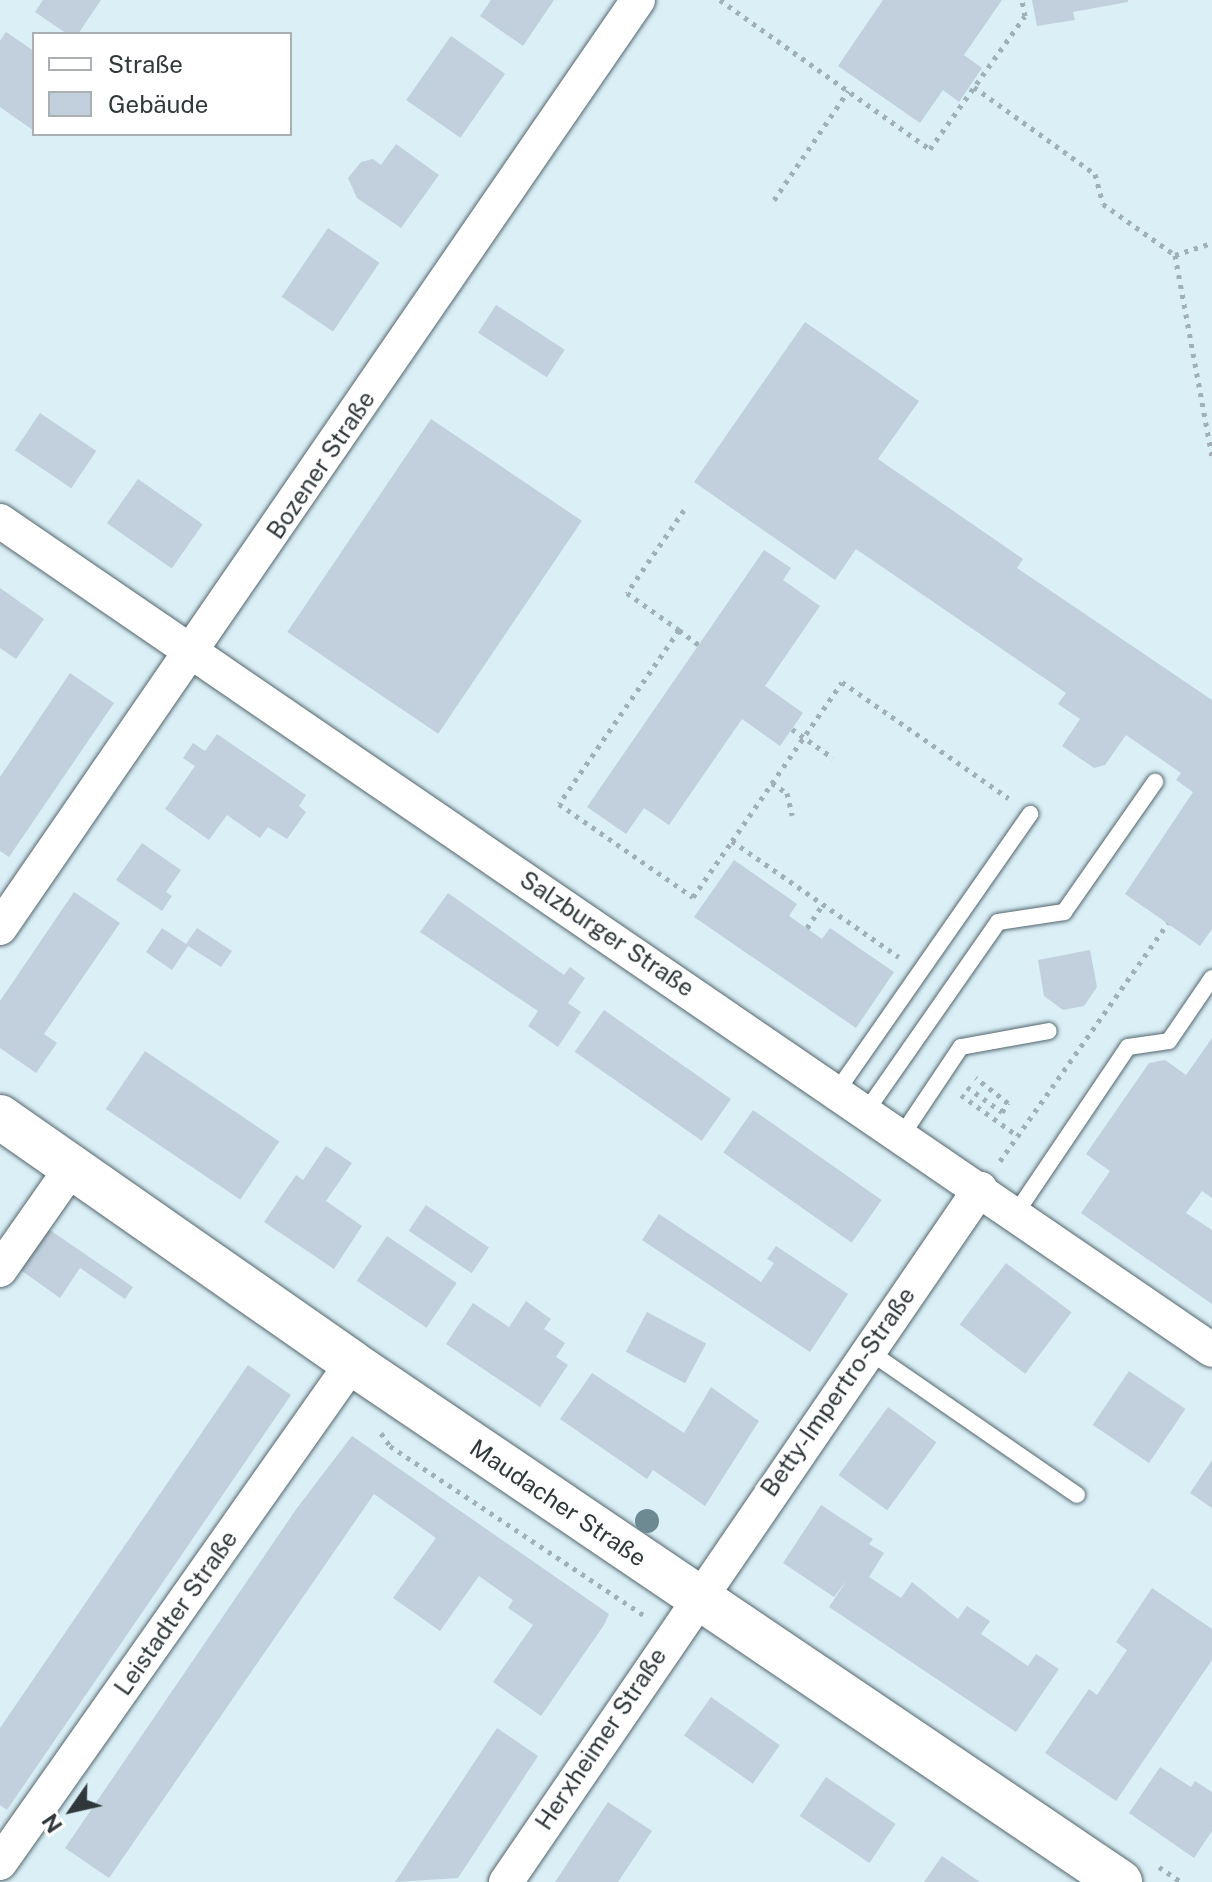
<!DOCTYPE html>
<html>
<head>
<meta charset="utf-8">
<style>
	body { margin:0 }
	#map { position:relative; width:1212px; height:1882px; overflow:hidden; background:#daeff6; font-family:"Public Sans",sans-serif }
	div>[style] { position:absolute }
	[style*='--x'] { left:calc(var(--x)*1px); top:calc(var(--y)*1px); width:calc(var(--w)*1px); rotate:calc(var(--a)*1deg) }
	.building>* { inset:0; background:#c2d0dd; transform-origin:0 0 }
	.path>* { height:5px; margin-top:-2.5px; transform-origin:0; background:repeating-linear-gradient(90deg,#a0b0b6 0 4px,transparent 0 10px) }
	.roads { filter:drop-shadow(0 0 2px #54666d) drop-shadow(0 0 2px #54666d) }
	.service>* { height:16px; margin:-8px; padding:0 8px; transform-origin:8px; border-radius:8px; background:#fff }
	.minor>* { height:34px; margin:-17px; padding:0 17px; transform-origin:17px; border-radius:17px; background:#fff }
	.secondary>* { height:44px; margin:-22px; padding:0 22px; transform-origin:22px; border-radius:22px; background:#fff }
	.trees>* { width:24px; height:24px; margin:-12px; border-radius:50%; background:#6d8992 }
	span { translate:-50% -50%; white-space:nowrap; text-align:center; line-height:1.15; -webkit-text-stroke:7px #fff; paint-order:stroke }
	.street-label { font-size:24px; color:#30383b }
	.legend { position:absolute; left:32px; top:32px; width:260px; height:104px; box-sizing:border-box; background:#fff; border:2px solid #acafb1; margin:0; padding:10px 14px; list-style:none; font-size:24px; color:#30383b }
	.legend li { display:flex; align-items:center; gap:16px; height:40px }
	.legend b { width:40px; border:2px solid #acafb1 }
	.north { position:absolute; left:32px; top:1770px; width:80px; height:80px; -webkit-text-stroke:6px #fff; paint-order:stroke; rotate:236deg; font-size:22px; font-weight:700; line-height:32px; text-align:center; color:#30383b }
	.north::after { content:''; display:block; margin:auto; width:28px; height:36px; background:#30383b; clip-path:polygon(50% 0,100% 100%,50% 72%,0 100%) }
</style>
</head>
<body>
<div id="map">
	<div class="building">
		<i style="clip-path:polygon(43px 0,101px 0,78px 34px,67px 34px,35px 12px)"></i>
		<i style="clip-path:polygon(491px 0,554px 0,523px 46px,480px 16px)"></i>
		<i style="clip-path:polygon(883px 0,1002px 0,964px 55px,982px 68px,959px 102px,943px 90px,920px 123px,838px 66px)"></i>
		<i style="clip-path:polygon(1032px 0,1128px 0,1128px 2px,1073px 12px,1075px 20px,1037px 26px)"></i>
		<i style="clip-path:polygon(6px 32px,34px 51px,34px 131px,0 107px,0 41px)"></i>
		<i style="left:451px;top:36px;width:66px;height:78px;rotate:35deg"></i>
		<i style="clip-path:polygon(396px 144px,439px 175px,401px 228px,357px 198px,348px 178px,361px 162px,373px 159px,381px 165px)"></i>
		<i style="left:328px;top:228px;width:62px;height:83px;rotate:34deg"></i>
		<i style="left:496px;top:305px;width:82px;height:33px;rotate:33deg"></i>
		<i style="clip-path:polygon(805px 322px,919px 401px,878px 459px,1023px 559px,1017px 568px,1212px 700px,1212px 929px,1200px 946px,1125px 894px,1193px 792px,1176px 780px,1181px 773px,1126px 735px,1105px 765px,1094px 768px,1062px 746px,1080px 719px,1058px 704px,1066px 693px,856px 549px,835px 580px,694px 482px)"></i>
		<i style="left:40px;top:413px;width:68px;height:45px;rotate:34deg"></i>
		<i style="left:431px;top:419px;width:182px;height:257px;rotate:34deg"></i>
		<i style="left:138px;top:479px;width:79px;height:54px;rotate:35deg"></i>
		<i style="clip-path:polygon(764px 550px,791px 568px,783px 580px,820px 606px,765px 686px,803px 713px,780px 746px,742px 719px,669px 825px,644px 808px,626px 834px,587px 807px)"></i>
		<i style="clip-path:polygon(0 588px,44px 619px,16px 659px,0 648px)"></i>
		<i style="clip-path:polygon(70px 673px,114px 703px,9px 857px,0 851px,0 777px)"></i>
		<i style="clip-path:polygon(217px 734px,306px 795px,299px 806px,306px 812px,287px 839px,268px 827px,260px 838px,227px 815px,209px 840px,165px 809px,195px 766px,183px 758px,193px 743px,205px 751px)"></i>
		<i style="clip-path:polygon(142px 843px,181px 870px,166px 892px,172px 896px,162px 911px,116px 880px)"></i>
		<i style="clip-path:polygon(734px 860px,797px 904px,789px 916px,822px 939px,830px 928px,894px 972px,856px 1028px,694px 917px)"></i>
		<i style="clip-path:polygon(74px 892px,120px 923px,44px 1034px,57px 1043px,36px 1073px,0 1048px,0 1001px)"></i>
		<i style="clip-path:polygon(448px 893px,564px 975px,570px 967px,585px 978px,568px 1003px,581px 1012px,558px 1047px,528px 1026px,538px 1011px,420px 932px)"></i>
		<i style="clip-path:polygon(162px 928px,186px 944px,197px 928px,232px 951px,221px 967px,188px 946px,172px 970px,146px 952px)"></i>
		<i style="clip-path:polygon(1090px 950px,1097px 987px,1084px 1006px,1063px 1010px,1044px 996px,1038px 960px)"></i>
		<i style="left:604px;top:1010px;width:155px;height:51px;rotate:35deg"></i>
		<i style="clip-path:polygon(1212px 1038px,1212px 1198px,1202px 1191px,1186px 1213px,1212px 1230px,1212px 1304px,1081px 1213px,1110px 1171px,1086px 1154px,1149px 1063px,1165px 1060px,1186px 1075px)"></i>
		<i style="left:145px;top:1051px;width:162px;height:70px;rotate:34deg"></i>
		<i style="left:753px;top:1110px;width:157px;height:52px;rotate:35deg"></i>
		<i style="clip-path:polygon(326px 1146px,352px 1163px,326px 1201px,362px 1226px,334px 1269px,264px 1222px,296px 1175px,303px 1180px)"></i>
		<i style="left:426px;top:1205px;width:76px;height:31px;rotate:34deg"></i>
		<i style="clip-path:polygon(659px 1214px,761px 1282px,774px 1263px,767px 1259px,776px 1246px,848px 1294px,810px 1352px,642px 1240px)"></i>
		<i style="clip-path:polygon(47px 1228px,133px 1287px,125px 1299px,80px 1268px,60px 1298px,19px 1269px)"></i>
		<i style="left:387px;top:1236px;width:84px;height:54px;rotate:34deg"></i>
		<i style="left:1006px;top:1263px;width:82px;height:77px;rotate:37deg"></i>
		<i style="clip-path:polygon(526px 1301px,551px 1319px,544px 1329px,565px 1343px,556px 1357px,568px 1365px,540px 1407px,446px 1344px,473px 1303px,509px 1327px)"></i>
		<i style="left:647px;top:1312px;width:67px;height:45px;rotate:28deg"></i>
		<i style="clip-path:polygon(248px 1365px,291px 1395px,7px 1810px,0 1805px,0 1728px)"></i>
		<i style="left:1129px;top:1371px;width:68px;height:65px;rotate:34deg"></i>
		<i style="clip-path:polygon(592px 1373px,684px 1433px,711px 1387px,759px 1421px,705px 1506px,653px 1470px,647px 1479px,560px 1419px)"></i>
		<i style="left:888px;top:1407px;width:60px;height:84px;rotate:36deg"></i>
		<i style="clip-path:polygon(352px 1436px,609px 1614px,604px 1625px,541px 1716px,493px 1682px,533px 1625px,508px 1608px,513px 1600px,479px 1576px,440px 1631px,393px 1598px,436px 1538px,374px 1494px,109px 1878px,65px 1848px,297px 1508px)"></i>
		<i style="clip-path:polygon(1212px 1460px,1212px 1508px,1190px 1493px)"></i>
		<i style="clip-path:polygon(821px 1505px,873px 1539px,869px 1544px,884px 1553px,869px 1577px,901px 1598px,912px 1582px,958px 1619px,967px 1606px,990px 1621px,981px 1634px,1028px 1666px,1036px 1654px,1059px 1669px,1016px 1732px,829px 1607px,847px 1580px,834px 1597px,783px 1563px)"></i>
		<i style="clip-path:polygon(1152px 1588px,1212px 1629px,1212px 1660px,1116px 1801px,1045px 1753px,1089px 1689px,1097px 1695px,1127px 1650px,1116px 1642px)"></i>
		<i style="left:711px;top:1697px;width:84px;height:47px;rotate:35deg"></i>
		<i style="clip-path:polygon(497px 1728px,538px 1756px,458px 1878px,395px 1882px)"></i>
		<i style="clip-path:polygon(1160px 1767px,1191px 1787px,1195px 1781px,1212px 1792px,1212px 1831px,1194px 1858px,1129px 1813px)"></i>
		<i style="left:826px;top:1777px;width:84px;height:47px;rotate:34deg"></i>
		<i style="clip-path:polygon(608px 1802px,652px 1831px,618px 1882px,555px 1882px)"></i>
		<i style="clip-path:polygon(942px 1856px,980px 1882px,924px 1882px)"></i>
	</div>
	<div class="path">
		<i style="--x:720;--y:0;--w:257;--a:35.4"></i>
		<i style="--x:930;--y:149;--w:163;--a:-54.5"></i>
		<i style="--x:1025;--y:16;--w:16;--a:-101"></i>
		<i style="--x:974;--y:87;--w:149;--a:35.7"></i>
		<i style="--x:1095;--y:174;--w:31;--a:75"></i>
		<i style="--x:1103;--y:204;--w:88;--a:35.3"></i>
		<i style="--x:1175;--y:255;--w:39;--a:-18"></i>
		<i style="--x:774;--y:200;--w:132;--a:-55.8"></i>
		<i style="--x:1175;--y:255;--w:204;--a:79.6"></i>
		<i style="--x:684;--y:510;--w:101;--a:124.5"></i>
		<i style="--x:627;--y:593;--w:64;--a:35.4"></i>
		<i style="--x:679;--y:630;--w:211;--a:124.6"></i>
		<i style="--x:559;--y:804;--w:163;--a:34.8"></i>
		<i style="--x:693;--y:897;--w:68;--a:-55.1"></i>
		<i style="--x:732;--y:841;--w:203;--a:34.8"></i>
		<i style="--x:679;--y:630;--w:25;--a:37"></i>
		<i style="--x:792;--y:729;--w:50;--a:35.3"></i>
		<i style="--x:772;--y:783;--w:18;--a:34"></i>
		<i style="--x:787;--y:793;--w:23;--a:77"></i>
		<i style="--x:732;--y:841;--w:193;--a:-55.3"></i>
		<i style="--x:842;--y:682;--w:203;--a:34.9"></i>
		<i style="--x:807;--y:928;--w:29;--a:-56"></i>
		<i style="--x:967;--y:1087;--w:43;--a:35.5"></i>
		<i style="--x:1002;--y:1112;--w:11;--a:-56"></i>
		<i style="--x:1008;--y:1103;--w:41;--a:-142"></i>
		<i style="--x:961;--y:1095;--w:70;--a:35.7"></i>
		<i style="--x:1000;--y:1161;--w:291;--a:-54.8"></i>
		<i style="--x:381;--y:1433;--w:16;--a:55"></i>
		<i style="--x:390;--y:1446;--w:306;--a:33.7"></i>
		<i style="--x:1159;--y:1867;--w:27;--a:34"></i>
	</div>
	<div class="roads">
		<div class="service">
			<i style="--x:837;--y:1091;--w:338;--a:-55.1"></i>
			<i style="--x:867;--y:1110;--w:229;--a:-55.1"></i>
			<i style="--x:998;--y:922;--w:67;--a:-8.6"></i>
			<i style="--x:1064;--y:912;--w:159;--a:-55"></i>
			<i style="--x:902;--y:1135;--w:106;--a:-56.2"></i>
			<i style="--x:961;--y:1047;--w:89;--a:-10.3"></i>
			<i style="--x:1016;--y:1213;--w:200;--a:-56"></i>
			<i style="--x:1128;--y:1047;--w:41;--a:-8.3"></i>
			<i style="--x:1169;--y:1041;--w:76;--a:-55.7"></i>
			<i style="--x:867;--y:1350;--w:255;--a:34.6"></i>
		</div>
		<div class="minor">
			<i style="--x:0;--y:521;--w:1468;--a:34.37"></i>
			<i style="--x:0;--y:928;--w:1126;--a:-55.49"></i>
			<i style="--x:0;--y:1270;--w:126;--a:-55"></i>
			<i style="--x:0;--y:1863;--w:611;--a:-54.85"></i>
			<i style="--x:506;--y:1882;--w:840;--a:-55.63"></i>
		</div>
		<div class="secondary">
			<i style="--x:0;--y:1117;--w:429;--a:34.9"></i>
			<i style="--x:352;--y:1363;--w:927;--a:34.05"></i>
		</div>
	</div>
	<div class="trees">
		<i style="left:647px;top:1521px"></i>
	</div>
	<div class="street-label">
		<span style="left:321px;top:465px;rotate:-56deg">Bozener Straße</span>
		<span style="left:607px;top:934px;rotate:34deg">Salzburger Straße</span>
		<span style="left:838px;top:1392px;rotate:-55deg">Betty-Impertro-Straße</span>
		<span style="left:558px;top:1503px;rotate:34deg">Maudacher Straße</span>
		<span style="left:176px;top:1613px;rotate:-55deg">Leistadter Straße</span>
		<span style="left:601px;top:1739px;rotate:-56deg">Herxheimer Straße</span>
	</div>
	<ul class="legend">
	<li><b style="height:10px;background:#fff"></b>Straße</li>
	<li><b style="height:22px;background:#c2d0dd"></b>Gebäude</li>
	</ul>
	<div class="north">N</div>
</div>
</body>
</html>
